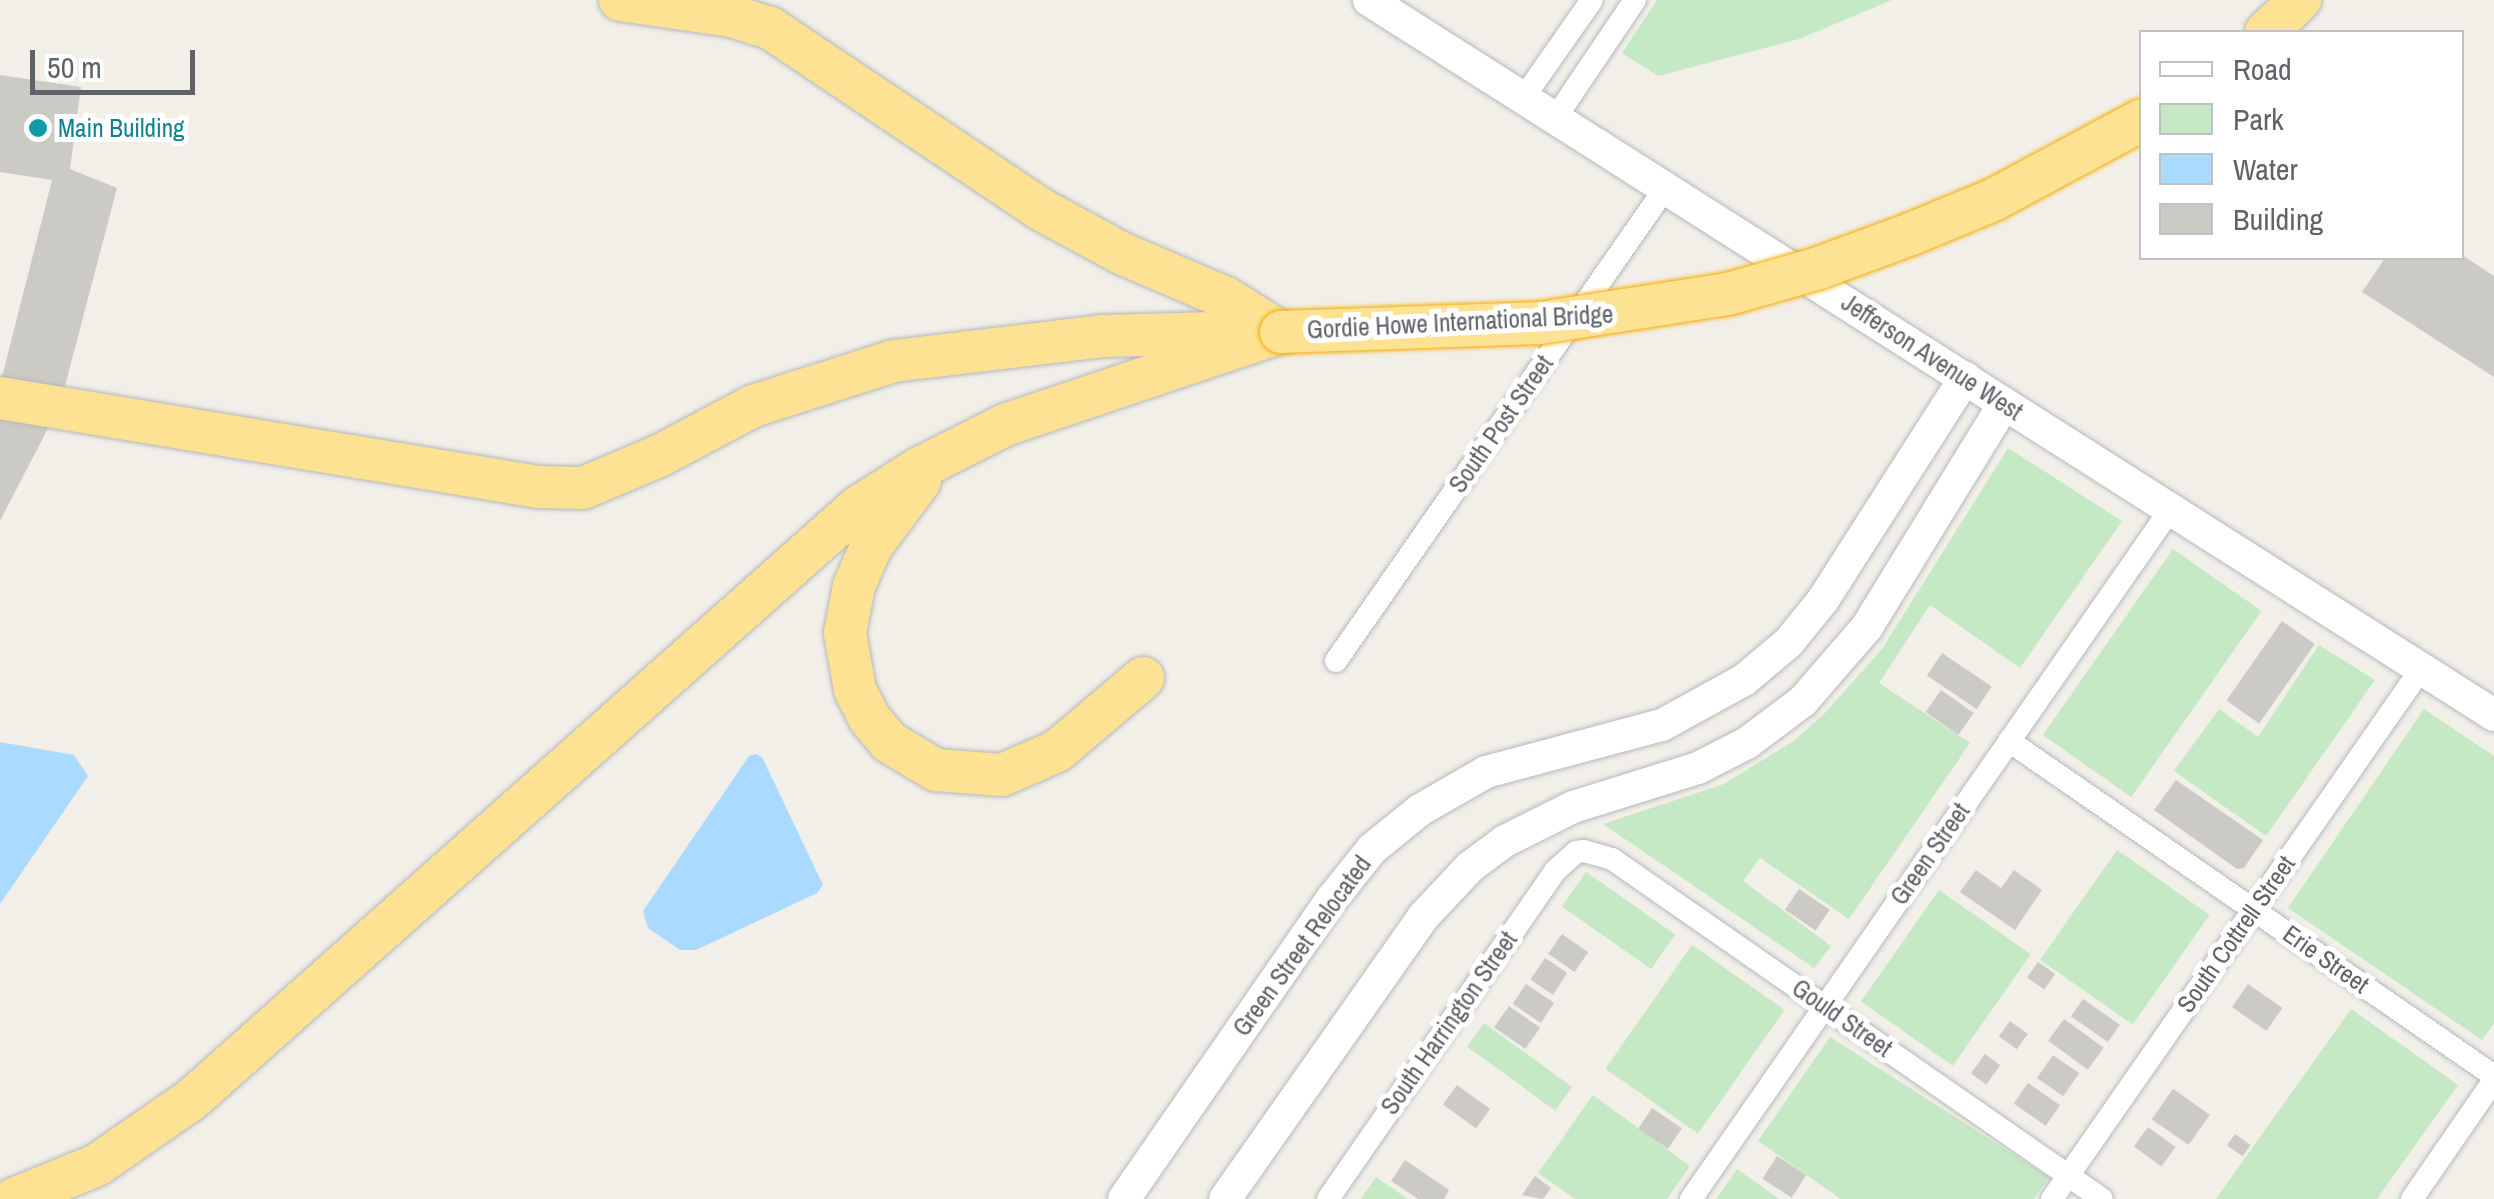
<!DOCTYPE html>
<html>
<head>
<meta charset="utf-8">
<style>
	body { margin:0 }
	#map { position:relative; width:2494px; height:1199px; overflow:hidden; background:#f1efe8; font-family:"Archivo Narrow",sans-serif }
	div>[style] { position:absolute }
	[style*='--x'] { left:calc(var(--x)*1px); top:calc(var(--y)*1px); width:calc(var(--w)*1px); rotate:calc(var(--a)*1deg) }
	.green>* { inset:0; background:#c5e8c5; transform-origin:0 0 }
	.water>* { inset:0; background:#aadaff }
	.building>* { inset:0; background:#cccac5; transform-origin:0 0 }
	.roads { filter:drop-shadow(0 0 2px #b5b8bc) drop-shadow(0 0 2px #b5b8bc) }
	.street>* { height:22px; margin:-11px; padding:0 11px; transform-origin:11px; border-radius:11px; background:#fff }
	.secondary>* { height:32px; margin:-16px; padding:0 16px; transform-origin:16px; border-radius:16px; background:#fff }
	.highway>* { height:42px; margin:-21px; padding:0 21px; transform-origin:21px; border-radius:21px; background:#fde293 }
	.bridges { filter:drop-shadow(0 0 2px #f9ab00) drop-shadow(0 0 2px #f9ab00) }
	.highway-bridge>* { height:42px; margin:-21px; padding:0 21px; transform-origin:21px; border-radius:21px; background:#fde293 }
	.dots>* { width:28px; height:28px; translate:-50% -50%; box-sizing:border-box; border:5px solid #fff; border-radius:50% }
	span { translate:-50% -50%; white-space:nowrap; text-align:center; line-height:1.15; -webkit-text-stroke:10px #fff; paint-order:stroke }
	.culture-label { font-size:25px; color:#0d838f }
	.left { translate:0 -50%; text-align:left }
	.street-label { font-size:25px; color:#5f6368 }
	.legend { position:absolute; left:2139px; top:30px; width:325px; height:230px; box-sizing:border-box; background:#fff; border:2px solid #bfc1c3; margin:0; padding:12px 18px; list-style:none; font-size:30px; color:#5f6368 }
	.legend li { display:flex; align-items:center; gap:20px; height:50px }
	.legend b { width:50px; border:2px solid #bfc1c3 }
	.scale { position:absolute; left:30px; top:50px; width:165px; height:45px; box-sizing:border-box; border:5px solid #5f6368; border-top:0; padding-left:12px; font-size:30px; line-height:35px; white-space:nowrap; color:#5f6368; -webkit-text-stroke:8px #fff; paint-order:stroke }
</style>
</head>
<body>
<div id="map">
	<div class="green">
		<i style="clip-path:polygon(1657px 0,1892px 0,1799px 39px,1658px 76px,1622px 53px)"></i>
		<i style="clip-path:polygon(2008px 448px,2122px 521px,2020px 668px,1930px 605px,1879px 683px,1970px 743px,1849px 919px,1760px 858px,1743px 881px,1831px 946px,1814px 968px,1603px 824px,1724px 784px,1795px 740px,1825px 713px,1882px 649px)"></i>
		<i style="left:2173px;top:549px;width:108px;height:227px;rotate:35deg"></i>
		<i style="clip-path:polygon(2319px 645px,2375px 680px,2266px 836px,2174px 771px,2219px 709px,2258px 737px)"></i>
		<i style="clip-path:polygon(2424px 709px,2494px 756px,2494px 1023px,2482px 1040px,2288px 908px)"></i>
		<i style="left:2117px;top:850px;width:113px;height:134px;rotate:35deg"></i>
		<i style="left:1586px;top:872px;width:109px;height:42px;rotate:35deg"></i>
		<i style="left:1939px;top:890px;width:112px;height:136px;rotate:35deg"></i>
		<i style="left:1692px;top:945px;width:113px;height:151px;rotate:35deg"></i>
		<i style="clip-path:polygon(2351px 1009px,2458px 1085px,2377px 1199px,2216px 1199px)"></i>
		<i style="left:1484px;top:1023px;width:109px;height:29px;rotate:36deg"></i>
		<i style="clip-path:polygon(1830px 1037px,2049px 1177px,2034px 1199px,1841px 1199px,1758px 1141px)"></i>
		<i style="clip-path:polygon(1593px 1095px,1690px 1166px,1667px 1199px,1575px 1199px,1538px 1173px)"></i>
		<i style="clip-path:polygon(1737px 1169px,1779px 1199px,1716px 1199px)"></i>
		<i style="clip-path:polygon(1376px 1177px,1408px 1199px,1361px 1199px)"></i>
	</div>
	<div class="water">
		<i style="clip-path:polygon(0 742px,74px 755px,88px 776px,0 904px)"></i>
		<i style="clip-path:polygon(756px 754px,762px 757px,823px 885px,817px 893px,696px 950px,680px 950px,648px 928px,643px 911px,749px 756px)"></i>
	</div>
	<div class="building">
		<i style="clip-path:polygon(0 75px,81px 87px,70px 169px,117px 188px,60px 405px,0 521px,0 385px,52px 180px,0 172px)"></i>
		<i style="clip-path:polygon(2462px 255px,2494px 276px,2494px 377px,2362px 292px,2385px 258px)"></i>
		<i style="left:2282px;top:621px;width:40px;height:97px;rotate:35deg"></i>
		<i style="left:1942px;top:653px;width:60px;height:27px;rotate:34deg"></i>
		<i style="left:1941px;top:690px;width:40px;height:27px;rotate:35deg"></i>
		<i style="clip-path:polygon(2176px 780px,2263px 840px,2244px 868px,2237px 869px,2154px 810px)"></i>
		<i style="clip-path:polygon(1976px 870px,2001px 888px,2014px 870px,2042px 890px,2015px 930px,1960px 892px)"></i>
		<i style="left:1799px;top:889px;width:37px;height:25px;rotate:34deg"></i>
		<i style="left:1562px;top:934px;width:32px;height:24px;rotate:35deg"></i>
		<i style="left:1545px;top:958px;width:27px;height:26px;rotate:34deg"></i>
		<i style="left:2038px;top:962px;width:21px;height:19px;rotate:35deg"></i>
		<i style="left:1526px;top:984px;width:34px;height:24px;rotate:34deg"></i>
		<i style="left:2248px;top:984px;width:42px;height:28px;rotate:35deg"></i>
		<i style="left:2083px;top:999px;width:45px;height:21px;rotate:35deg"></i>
		<i style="left:1509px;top:1006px;width:38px;height:26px;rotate:35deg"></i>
		<i style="left:2064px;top:1019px;width:49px;height:27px;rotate:36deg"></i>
		<i style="left:2010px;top:1021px;width:22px;height:19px;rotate:36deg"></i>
		<i style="left:1985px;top:1054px;width:19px;height:24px;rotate:36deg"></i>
		<i style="left:2053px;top:1055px;width:32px;height:28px;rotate:35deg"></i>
		<i style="left:2028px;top:1083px;width:39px;height:25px;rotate:35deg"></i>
		<i style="left:1457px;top:1085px;width:41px;height:24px;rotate:36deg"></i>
		<i style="left:2173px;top:1089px;width:45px;height:37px;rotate:35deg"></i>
		<i style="left:1652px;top:1108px;width:36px;height:25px;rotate:34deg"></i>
		<i style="left:2148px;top:1127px;width:34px;height:24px;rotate:36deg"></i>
		<i style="left:2235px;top:1134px;width:19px;height:14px;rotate:35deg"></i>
		<i style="left:1777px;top:1156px;width:35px;height:27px;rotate:33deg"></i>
		<i style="clip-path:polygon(1405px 1160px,1449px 1190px,1444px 1199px,1418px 1199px,1391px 1181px)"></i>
		<i style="clip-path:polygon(1535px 1176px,1551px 1188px,1543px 1199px,1522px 1195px)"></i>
	</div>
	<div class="roads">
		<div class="street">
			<i style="--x:1524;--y:97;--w:118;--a:-55"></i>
			<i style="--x:1556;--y:117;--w:141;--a:-56"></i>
			<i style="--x:1336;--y:661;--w:578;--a:-55.15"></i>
			<i style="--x:2009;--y:741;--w:589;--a:34.63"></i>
			<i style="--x:1328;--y:1199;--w:399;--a:-55.3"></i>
			<i style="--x:1555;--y:871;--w:28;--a:-42"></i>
			<i style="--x:1576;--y:852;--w:8;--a:-7"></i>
			<i style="--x:1584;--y:851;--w:29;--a:16"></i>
			<i style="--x:1612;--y:859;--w:596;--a:34.76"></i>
			<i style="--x:1691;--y:1199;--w:839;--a:-55.19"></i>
			<i style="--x:2052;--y:1199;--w:646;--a:-55.15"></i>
			<i style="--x:2412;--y:1199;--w:145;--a:-55.4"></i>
		</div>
		<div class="secondary">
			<i style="--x:1369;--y:0;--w:1333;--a:32.44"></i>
			<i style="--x:1124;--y:1199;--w:365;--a:-55.3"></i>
			<i style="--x:1332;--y:899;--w:64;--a:-51.3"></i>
			<i style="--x:1372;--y:849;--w:62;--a:-39.1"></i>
			<i style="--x:1420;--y:810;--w:76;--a:-29.9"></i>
			<i style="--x:1486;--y:772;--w:182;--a:-15"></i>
			<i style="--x:1662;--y:725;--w:94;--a:-28.8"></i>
			<i style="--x:1744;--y:680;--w:59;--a:-40.2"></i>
			<i style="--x:1789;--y:642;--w:54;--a:-51"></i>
			<i style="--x:1823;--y:600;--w:264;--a:-57.4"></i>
			<i style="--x:1225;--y:1199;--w:345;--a:-54.9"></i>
			<i style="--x:1423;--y:917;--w:69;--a:-46.8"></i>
			<i style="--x:1470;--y:867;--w:44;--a:-36.6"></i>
			<i style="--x:1505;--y:841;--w:76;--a:-26.6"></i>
			<i style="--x:1573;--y:807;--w:131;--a:-17.3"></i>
			<i style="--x:1698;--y:768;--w:55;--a:-27"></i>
			<i style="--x:1747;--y:743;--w:70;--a:-36.9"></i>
			<i style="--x:1803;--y:701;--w:98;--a:-49.1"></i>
			<i style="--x:1867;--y:627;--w:262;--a:-58.4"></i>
		</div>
		<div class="highway">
			<i style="--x:620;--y:0;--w:112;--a:8.2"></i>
			<i style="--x:731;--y:16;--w:41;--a:17.1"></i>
			<i style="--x:770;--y:28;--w:325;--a:33.8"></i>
			<i style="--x:1040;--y:209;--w:94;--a:28.5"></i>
			<i style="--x:1123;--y:254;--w:112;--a:23.1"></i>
			<i style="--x:1226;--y:298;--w:64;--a:32.2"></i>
			<i style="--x:2266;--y:32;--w:47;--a:-43.3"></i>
			<i style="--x:0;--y:398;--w:546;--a:9.38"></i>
			<i style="--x:539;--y:487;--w:44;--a:1.3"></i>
			<i style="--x:583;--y:488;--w:82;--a:-22.8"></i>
			<i style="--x:659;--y:456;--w:106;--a:-28"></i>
			<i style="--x:753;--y:406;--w:148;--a:-17.7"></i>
			<i style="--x:894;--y:361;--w:210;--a:-6.8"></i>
			<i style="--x:1103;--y:336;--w:147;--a:-1.6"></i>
			<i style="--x:920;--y:481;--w:82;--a:126.6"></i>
			<i style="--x:871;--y:547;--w:43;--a:113.6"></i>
			<i style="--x:854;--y:586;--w:48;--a:100.8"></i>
			<i style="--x:845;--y:633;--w:58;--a:80"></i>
			<i style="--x:855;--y:690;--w:33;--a:63"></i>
			<i style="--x:870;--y:719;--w:30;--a:50"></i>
			<i style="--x:889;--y:742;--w:55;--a:30.8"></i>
			<i style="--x:936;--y:770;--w:66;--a:4.3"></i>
			<i style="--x:1002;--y:775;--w:60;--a:-23.6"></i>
			<i style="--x:1057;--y:751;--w:113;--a:-40.3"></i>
			<i style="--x:14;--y:1199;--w:90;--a:-22.3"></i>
			<i style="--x:97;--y:1165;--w:114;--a:-34.7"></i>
			<i style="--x:191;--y:1100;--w:891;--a:-41.63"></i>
			<i style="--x:857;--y:508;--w:72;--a:-32.6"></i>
			<i style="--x:918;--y:469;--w:97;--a:-26.8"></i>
			<i style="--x:1005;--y:425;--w:291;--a:-18.6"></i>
		</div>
	</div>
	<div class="bridges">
		<div class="highway-bridge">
			<i style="--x:1281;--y:332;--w:259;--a:-2"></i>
			<i style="--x:1540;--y:323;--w:190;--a:-8.8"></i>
			<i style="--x:1728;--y:294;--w:95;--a:-15.9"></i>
			<i style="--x:1819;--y:268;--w:98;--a:-20.3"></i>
			<i style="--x:1911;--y:234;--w:91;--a:-22.6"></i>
			<i style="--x:1995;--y:199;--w:167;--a:-28.3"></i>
		</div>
	</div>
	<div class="dots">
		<i style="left:38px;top:128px;background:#0f9aa8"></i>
	</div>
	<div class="culture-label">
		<span class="left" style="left:58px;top:128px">Main Building</span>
	</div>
	<div class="street-label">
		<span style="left:1460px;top:322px;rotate:-3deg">Gordie Howe International Bridge</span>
		<span style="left:1932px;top:357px;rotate:33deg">Jefferson Avenue West</span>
		<span style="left:1501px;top:424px;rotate:-55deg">South Post Street</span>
		<span style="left:1930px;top:854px;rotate:-55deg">Green Street</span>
		<span style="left:2236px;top:934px;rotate:-55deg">South Cottrell Street</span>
		<span style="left:1302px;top:946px;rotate:-54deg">Green Street Relocated</span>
		<span style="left:2326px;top:959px;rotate:35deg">Erie Street</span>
		<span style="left:1842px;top:1018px;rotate:35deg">Gould Street</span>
		<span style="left:1449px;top:1023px;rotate:-55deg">South Harrington Street</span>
	</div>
	<ul class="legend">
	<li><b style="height:12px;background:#fff"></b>Road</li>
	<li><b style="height:28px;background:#c5e8c5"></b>Park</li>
	<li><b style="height:28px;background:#aadaff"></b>Water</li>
	<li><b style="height:28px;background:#cccac5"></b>Building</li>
	</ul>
	<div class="scale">50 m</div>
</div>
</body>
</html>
